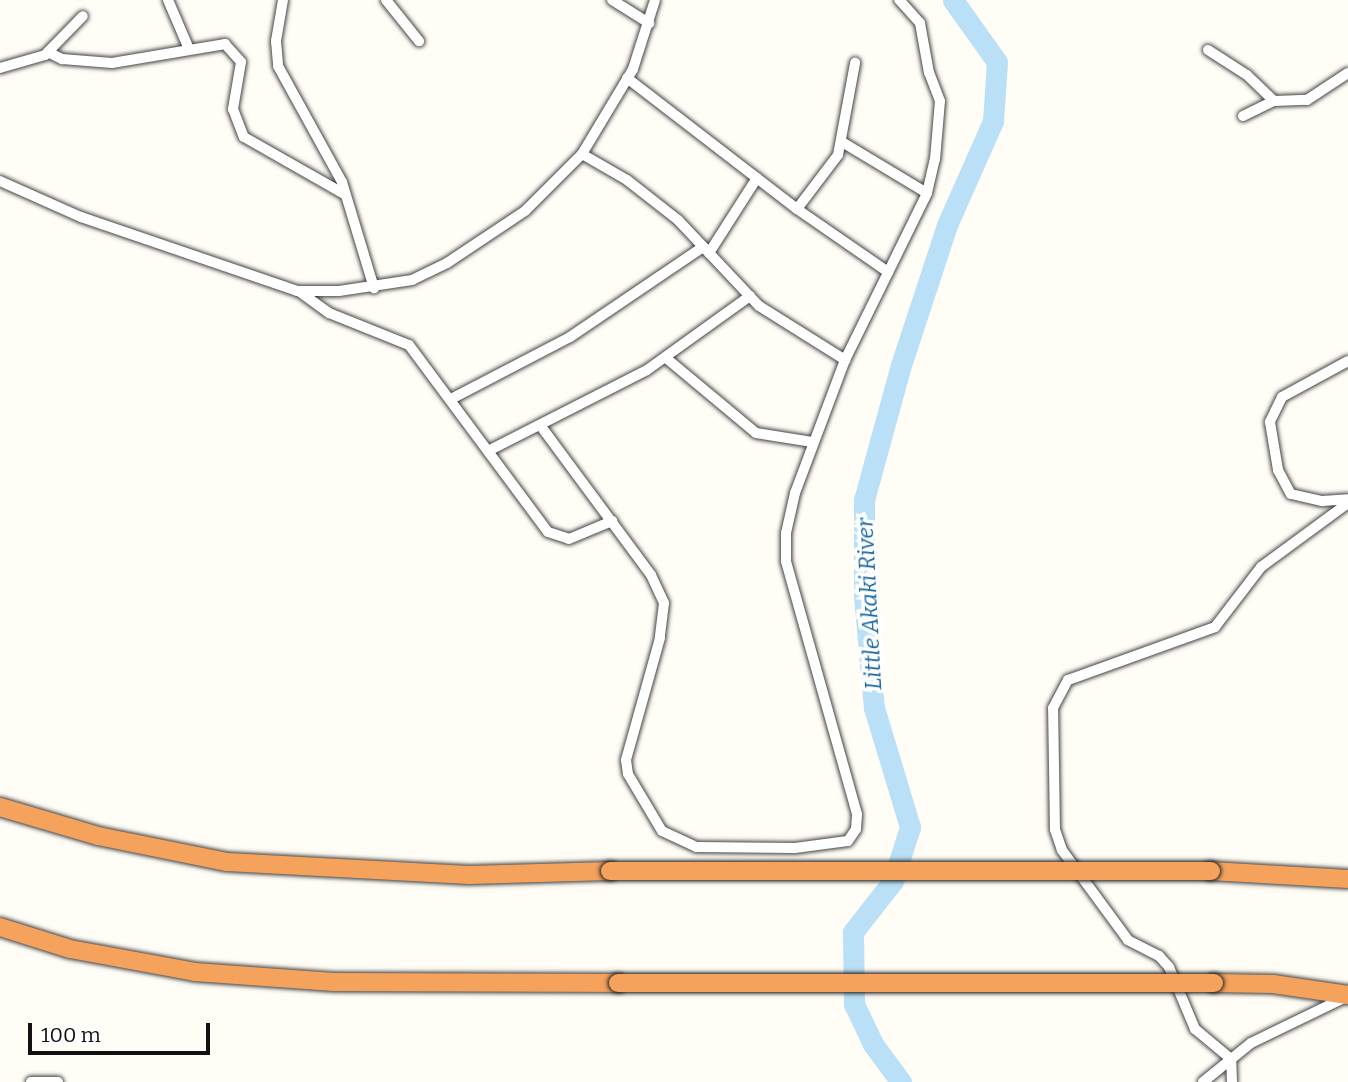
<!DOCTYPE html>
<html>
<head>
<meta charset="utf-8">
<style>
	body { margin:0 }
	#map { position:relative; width:1348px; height:1082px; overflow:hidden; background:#fffdf5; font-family:Bitter,serif }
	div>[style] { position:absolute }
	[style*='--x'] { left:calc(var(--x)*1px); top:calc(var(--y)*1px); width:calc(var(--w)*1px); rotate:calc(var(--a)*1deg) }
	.river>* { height:21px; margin:-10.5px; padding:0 10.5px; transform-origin:10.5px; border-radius:10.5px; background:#b9e0f7 }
	.roads { filter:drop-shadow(0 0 2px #444) drop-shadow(0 0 2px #444) }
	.street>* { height:10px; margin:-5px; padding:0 5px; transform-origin:5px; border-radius:5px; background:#fff }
	.highway>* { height:18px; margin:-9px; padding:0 9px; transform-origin:9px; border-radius:9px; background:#f5a25d }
	.bridges { filter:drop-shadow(0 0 2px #222) drop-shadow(0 0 2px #222) }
	.highway-bridge>* { height:18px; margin:-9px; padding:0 9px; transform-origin:9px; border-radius:9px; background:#f5a25d }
	span { translate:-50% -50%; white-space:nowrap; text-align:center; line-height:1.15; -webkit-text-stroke:7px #fff; paint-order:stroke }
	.water-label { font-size:23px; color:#1768a6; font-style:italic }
	.scale { position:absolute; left:28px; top:1023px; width:182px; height:32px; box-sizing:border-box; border:4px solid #111; border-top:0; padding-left:9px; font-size:21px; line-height:24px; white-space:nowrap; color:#111; -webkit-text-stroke:5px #fff; paint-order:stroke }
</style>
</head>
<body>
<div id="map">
	<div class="river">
		<i style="--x:901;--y:1082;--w:47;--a:-126.4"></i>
		<i style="--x:873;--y:1044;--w:44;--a:-115.4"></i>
		<i style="--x:854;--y:1004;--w:72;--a:-90.8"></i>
		<i style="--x:853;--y:932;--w:65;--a:-51.9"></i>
		<i style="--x:893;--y:881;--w:57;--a:-72.5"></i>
		<i style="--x:910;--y:827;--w:124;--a:-106.8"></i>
		<i style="--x:874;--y:708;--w:112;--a:-95.1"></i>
		<i style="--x:864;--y:596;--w:96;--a:-90"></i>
		<i style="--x:864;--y:500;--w:140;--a:-74.7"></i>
		<i style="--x:901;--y:365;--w:147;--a:-71.8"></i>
		<i style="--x:947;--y:225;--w:114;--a:-66.1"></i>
		<i style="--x:993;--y:121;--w:59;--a:-86.1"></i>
		<i style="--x:997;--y:62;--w:76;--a:-125.4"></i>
	</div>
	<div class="roads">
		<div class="street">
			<i style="--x:168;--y:0;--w:53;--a:66.8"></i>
			<i style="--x:283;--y:0;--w:42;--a:99.7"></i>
			<i style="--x:276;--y:41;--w:25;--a:85"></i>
			<i style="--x:278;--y:66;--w:132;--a:61.1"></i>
			<i style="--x:342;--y:182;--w:111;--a:73.2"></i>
			<i style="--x:386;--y:0;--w:53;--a:51.2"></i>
			<i style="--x:612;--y:0;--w:44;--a:31.9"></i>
			<i style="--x:1208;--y:50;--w:46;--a:32.7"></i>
			<i style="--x:1247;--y:75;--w:37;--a:44"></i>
			<i style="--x:48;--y:52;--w:16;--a:27"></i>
			<i style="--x:62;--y:59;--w:50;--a:4.6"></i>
			<i style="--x:112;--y:63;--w:115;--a:-9.5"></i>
			<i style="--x:225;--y:44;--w:24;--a:48"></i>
			<i style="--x:241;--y:62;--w:48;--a:99.7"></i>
			<i style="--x:233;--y:109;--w:30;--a:69"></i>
			<i style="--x:244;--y:137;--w:117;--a:29.6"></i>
			<i style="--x:0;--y:68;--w:47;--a:-16.1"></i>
			<i style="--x:45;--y:55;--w:54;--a:-45.7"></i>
			<i style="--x:627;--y:78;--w:215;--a:37.6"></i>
			<i style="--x:797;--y:209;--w:111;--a:34.7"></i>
			<i style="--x:1243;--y:116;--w:34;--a:-26"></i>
			<i style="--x:1274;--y:101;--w:33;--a:-2"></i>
			<i style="--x:1307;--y:100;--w:49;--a:-33.4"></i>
			<i style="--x:842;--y:142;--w:99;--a:31"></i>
			<i style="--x:582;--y:154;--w:52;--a:30"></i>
			<i style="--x:627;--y:180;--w:65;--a:38.1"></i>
			<i style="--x:678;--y:220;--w:118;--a:46.7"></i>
			<i style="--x:759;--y:306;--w:102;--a:32.1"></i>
			<i style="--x:0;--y:181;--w:89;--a:24"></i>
			<i style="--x:81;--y:217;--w:228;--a:18.9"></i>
			<i style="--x:297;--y:291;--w:42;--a:0"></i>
			<i style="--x:339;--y:291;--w:74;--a:-8.6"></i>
			<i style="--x:412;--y:280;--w:39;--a:-26"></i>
			<i style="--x:447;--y:263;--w:94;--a:-33.7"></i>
			<i style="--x:525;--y:211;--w:81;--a:-45"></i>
			<i style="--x:582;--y:154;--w:99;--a:-59"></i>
			<i style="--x:633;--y:69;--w:72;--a:-72.3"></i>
			<i style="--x:797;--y:209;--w:68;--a:-52.8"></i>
			<i style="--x:838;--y:155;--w:94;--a:-79.5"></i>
			<i style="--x:709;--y:253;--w:89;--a:-57.4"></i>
			<i style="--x:300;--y:292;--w:36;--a:36"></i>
			<i style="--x:329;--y:313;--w:86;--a:21.8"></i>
			<i style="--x:409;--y:345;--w:233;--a:53.4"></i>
			<i style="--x:548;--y:532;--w:22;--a:18"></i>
			<i style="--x:569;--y:539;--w:47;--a:-22.7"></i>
			<i style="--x:666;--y:358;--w:117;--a:39.8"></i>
			<i style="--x:756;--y:433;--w:57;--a:9.1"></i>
			<i style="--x:1348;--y:361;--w:75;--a:151.4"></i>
			<i style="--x:1282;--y:397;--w:28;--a:116"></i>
			<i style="--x:1270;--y:422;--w:49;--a:80.5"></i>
			<i style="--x:1278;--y:470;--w:27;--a:62"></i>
			<i style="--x:1291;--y:494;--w:32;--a:13"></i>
			<i style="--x:1322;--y:501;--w:26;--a:-4"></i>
			<i style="--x:451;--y:399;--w:134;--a:-27.5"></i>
			<i style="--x:570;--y:337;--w:161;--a:-34.1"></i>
			<i style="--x:540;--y:425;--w:187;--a:53.5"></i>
			<i style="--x:651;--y:575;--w:31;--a:65"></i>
			<i style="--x:664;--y:603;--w:35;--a:97"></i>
			<i style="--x:660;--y:638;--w:127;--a:105.6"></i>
			<i style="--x:626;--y:760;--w:14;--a:82"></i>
			<i style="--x:628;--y:774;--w:66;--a:59.2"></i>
			<i style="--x:662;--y:831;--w:38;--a:25"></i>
			<i style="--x:696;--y:847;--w:99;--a:0.6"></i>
			<i style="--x:795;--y:848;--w:53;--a:-7.5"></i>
			<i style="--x:848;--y:841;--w:14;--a:-56"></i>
			<i style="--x:856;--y:829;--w:15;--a:-86"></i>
			<i style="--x:857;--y:814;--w:263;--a:-105.7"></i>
			<i style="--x:786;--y:561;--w:28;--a:-90"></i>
			<i style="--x:786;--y:533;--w:41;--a:-77.3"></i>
			<i style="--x:795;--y:493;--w:142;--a:-69.4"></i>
			<i style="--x:845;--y:360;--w:186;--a:-63.8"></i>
			<i style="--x:927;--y:193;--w:35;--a:-77"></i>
			<i style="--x:935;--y:159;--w:58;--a:-85.1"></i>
			<i style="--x:940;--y:101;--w:30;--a:-111"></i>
			<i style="--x:929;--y:73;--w:51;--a:-100.2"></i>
			<i style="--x:920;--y:23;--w:31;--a:-132"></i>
			<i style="--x:488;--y:451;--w:178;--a:-27"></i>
			<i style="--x:647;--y:370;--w:127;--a:-35.7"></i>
			<i style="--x:31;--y:1082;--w:27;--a:0"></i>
			<i style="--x:1203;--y:1082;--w:62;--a:-39.1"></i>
			<i style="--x:1251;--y:1043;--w:106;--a:-25.8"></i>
			<i style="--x:1232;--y:1082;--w:23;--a:-92"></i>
			<i style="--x:1231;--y:1059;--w:47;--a:-140.2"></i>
			<i style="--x:1195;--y:1029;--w:67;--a:-112.8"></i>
			<i style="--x:1169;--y:967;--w:15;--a:-132"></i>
			<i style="--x:1159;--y:956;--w:35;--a:-153"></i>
			<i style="--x:1128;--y:940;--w:112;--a:-126.3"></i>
			<i style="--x:1062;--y:850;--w:21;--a:-109"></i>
			<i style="--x:1055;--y:830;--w:122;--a:-90.9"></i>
			<i style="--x:1053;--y:708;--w:32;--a:-62"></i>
			<i style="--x:1068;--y:680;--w:156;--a:-19.8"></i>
			<i style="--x:1215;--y:627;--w:76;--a:-52.5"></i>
			<i style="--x:1261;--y:567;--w:108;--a:-36.3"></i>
		</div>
		<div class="highway">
			<i style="--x:0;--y:807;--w:102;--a:16.5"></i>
			<i style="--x:98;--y:836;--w:132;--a:11.4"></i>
			<i style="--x:227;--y:862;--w:242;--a:3.1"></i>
			<i style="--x:469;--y:875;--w:141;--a:-1.6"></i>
			<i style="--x:1211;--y:871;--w:137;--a:3.3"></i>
			<i style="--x:0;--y:927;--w:73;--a:17.4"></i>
			<i style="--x:70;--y:949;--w:127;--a:10.4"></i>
			<i style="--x:195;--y:972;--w:139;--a:4.1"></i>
			<i style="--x:334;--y:982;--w:284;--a:0.2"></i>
			<i style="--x:1214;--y:983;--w:59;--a:1"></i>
			<i style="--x:1273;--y:984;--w:76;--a:8.3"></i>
		</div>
	</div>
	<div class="bridges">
		<div class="highway-bridge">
			<i style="--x:610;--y:871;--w:601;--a:0"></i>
			<i style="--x:618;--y:983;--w:596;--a:0"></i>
		</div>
	</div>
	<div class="water-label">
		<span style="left:869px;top:604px;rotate:-93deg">Little Akaki River</span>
	</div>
	<div class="scale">100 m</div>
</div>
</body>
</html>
